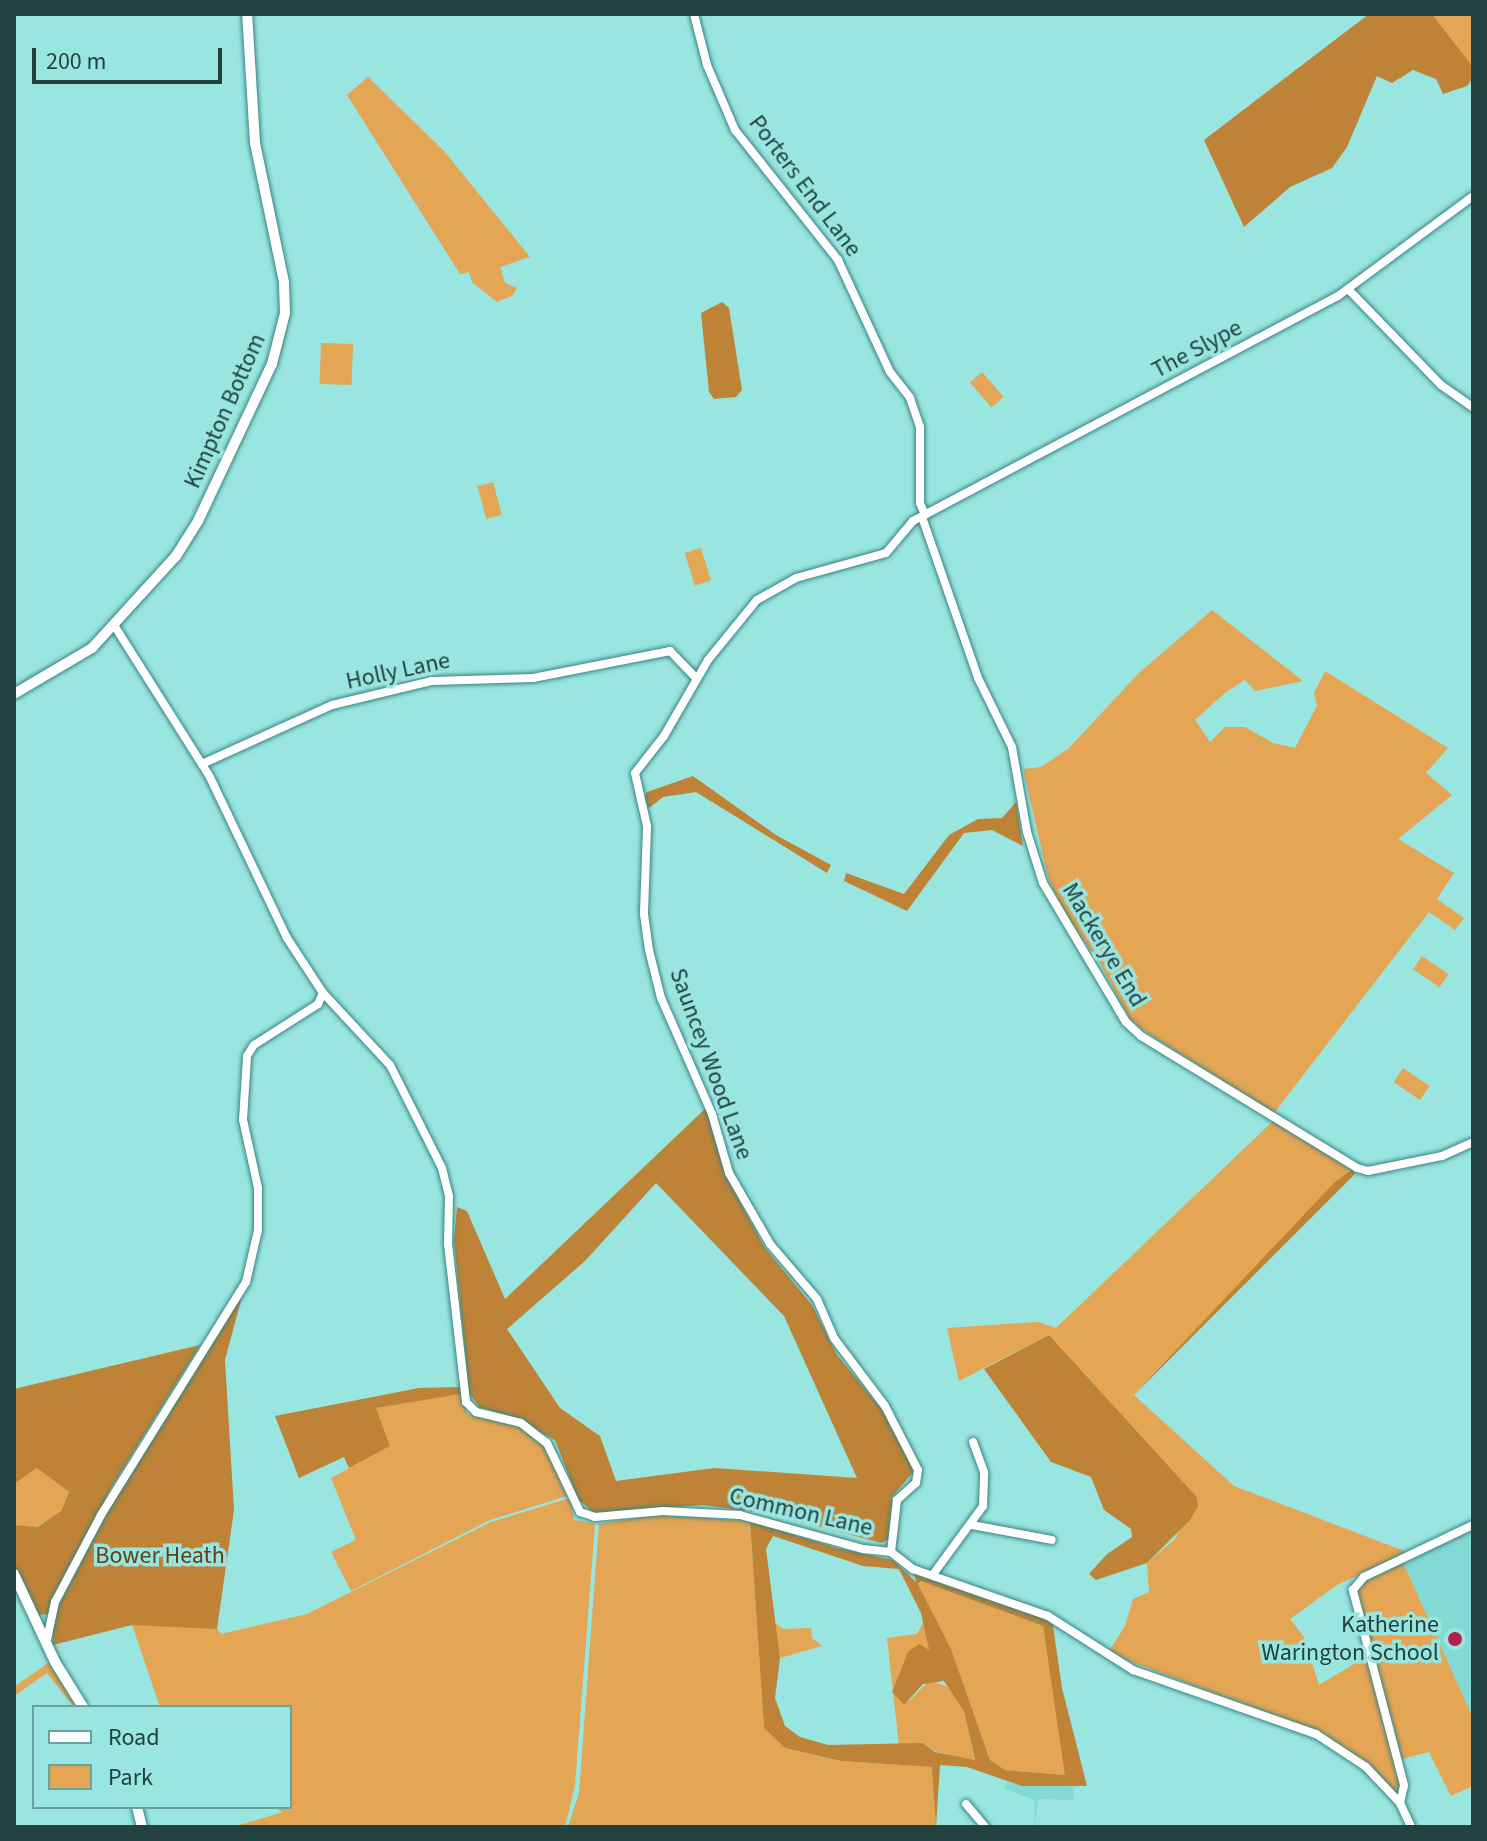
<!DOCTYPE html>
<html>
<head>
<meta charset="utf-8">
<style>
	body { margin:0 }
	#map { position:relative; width:1487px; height:1841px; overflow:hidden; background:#99e5e0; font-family:"Source Sans 3",sans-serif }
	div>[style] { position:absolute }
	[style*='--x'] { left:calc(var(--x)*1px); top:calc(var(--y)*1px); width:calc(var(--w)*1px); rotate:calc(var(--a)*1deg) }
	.built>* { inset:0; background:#83d9d3 }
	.green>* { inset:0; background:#e4a554; transform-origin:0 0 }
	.forest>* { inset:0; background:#be8336 }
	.roads { filter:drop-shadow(0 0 2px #378480) drop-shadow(0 0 2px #378480) }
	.minor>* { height:8px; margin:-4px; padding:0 4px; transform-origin:4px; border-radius:4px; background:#fff }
	.major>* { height:10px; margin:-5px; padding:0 5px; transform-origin:5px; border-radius:5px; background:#fff }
	.dots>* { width:22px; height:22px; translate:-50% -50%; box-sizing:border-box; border:4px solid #99e5e0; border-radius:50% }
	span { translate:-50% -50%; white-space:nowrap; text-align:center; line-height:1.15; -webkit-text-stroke:7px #99e5e0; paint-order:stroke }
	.street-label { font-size:24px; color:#22413f }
	.park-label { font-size:24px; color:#614219 }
	.poi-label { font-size:24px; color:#22413f }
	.right { translate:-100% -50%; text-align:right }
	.frame { position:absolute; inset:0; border:16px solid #22413f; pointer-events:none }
	.legend { position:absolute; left:32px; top:1705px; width:260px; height:104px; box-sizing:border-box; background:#99e5e0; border:2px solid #69a3a0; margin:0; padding:10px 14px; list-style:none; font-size:24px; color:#22413f }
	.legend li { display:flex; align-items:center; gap:16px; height:40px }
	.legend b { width:40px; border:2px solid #69a3a0 }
	.scale { position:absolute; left:32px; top:48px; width:190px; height:36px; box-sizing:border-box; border:4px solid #22413f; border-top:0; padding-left:10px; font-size:24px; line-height:28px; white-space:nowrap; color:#22413f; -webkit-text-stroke:6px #99e5e0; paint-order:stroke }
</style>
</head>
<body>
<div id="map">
	<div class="built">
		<i style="clip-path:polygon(1473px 1527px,1473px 1718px,1402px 1560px)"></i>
		<i style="clip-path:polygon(1007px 1781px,1074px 1787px,1073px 1800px,1038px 1799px,1035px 1827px,1034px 1800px,1005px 1789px)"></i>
	</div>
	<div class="green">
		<i style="clip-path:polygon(1432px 14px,1473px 14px,1473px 67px)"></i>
		<i style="clip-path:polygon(368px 77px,444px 151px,530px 257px,500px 267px,505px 283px,517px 288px,512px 296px,497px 302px,472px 282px,469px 272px,460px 274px,347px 95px)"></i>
		<i style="left:321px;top:343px;width:32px;height:41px;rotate:2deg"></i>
		<i style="left:982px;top:372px;width:33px;height:16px;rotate:49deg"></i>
		<i style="left:493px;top:482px;width:34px;height:16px;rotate:75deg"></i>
		<i style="left:701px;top:548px;width:34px;height:17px;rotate:73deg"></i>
		<i style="clip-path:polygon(1212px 610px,1303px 681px,1255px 691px,1245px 680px,1226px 692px,1195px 720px,1210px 742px,1225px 727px,1245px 727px,1273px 743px,1295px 748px,1317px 706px,1314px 693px,1325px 671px,1448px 748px,1426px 773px,1452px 795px,1398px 839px,1454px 873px,1437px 899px,1464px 918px,1455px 930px,1429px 912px,1274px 1113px,1132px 1023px,1100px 963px,1063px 912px,1048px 877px,1023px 769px,1041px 767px,1068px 749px,1139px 673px)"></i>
		<i style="left:1422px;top:956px;width:32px;height:16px;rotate:34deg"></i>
		<i style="left:1403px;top:1068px;width:32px;height:17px;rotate:34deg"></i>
		<i style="clip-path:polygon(1274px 1120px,1353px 1169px,1126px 1402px,1134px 1395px,1234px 1486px,1407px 1552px,1337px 1585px,1290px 1619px,1304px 1637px,1319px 1685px,1369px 1655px,1402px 1787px,1398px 1797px,1360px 1759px,1324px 1734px,1108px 1653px,1125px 1626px,1133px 1599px,1149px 1592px,1147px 1563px,1175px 1539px,1196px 1496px,1049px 1335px,959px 1381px,947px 1328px,1038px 1322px,1056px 1328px)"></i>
		<i style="clip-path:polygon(461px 1394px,467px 1414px,521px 1426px,549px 1451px,567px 1496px,490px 1520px,351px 1591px,331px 1552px,356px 1540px,331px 1478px,390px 1446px,375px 1408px)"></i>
		<i style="clip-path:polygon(37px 1468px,69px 1492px,61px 1511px,36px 1527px,14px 1525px,14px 1484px)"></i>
		<i style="clip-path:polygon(570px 1498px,574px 1520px,595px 1524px,575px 1785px,565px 1827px,233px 1827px,283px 1812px,273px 1807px,290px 1807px,290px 1707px,160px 1707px,132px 1625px,164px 1623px,217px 1629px,221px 1634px,307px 1614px,491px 1522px)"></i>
		<i style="clip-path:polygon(655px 1515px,750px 1521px,764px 1728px,785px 1748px,840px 1761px,933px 1767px,936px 1827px,568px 1827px,579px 1793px,599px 1524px)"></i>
		<i style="clip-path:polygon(1402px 1560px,1473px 1718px,1473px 1786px,1451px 1796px,1429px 1752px,1402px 1759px,1356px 1592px,1361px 1583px)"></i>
		<i style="clip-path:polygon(922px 1581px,1043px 1626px,1066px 1775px,1005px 1770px,990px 1760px,951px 1649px,918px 1584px)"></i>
		<i style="clip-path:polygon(924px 1621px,929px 1651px,903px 1665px,897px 1679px,909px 1701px,930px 1680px,952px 1689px,964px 1711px,975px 1761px,935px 1751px,923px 1743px,899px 1746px,887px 1638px,917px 1634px)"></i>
		<i style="clip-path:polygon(775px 1623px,783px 1629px,811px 1628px,812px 1638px,822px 1646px,780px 1658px)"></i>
		<i style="clip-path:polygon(51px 1661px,79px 1707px,74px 1707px,47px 1673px,14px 1696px,14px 1687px)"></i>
	</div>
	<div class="forest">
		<i style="clip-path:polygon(1369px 14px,1432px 14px,1473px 67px,1473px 78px,1467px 86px,1443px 94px,1436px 79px,1413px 70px,1392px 83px,1377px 76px,1347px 147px,1332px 168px,1290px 187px,1244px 227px,1204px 140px)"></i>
		<i style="clip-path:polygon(722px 302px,729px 308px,742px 390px,736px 397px,714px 399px,709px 392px,701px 313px)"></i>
		<i style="clip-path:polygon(693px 776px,776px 835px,831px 865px,827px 873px,696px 792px,663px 797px,649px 808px,644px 798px,647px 792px)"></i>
		<i style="clip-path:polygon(1016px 802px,1023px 846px,992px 830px,964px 833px,907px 911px,844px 881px,846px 873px,904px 894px,949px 835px,978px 819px,1002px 818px)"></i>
		<i style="clip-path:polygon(evenodd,706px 1108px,727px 1178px,765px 1248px,812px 1305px,837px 1355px,884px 1412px,914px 1471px,892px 1497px,889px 1539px,882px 1543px,769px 1514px,703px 1505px,594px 1513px,578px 1499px,555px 1440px,512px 1416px,480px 1408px,469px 1393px,454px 1240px,457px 1207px,467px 1211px,505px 1299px,706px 1108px,656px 1183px,784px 1316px,857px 1478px,714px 1468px,616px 1481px,600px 1436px,560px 1408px,507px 1329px,585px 1261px,656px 1183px)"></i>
		<i style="clip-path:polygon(1353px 1169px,1355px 1174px,1126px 1403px,1334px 1183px)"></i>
		<i style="clip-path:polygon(243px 1293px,225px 1360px,234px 1510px,217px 1629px,132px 1625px,53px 1645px,53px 1616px,119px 1490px)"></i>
		<i style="clip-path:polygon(1049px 1335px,1196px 1496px,1198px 1506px,1190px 1520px,1147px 1563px,1096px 1580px,1089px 1574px,1107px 1554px,1132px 1537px,1131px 1529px,1104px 1510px,1091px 1477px,1051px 1462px,984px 1369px)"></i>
		<i style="clip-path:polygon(200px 1345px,111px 1488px,49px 1614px,38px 1615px,14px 1565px,14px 1525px,37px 1527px,61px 1511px,69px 1492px,37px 1468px,14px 1484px,14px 1389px)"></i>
		<i style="clip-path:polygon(461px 1387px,461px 1394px,376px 1408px,390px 1446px,349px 1468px,344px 1457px,299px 1478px,275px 1416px,419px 1388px)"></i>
		<i style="clip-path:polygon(evenodd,750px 1521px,836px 1548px,893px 1560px,916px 1582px,913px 1569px,1052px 1619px,1062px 1688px,1087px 1786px,1022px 1786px,967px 1767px,940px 1765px,936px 1827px,932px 1767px,841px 1761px,785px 1748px,764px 1728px,750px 1521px,773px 1536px,863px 1566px,899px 1569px,921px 1613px,929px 1650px,919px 1644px,908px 1652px,892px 1692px,904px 1705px,923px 1684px,944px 1681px,964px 1711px,975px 1760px,935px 1752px,923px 1743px,828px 1745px,800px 1737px,785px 1726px,775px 1698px,780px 1658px,766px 1549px,773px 1536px,750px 1521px,921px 1581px,1043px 1626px,1065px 1775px,1005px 1770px,990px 1760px,951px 1649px,918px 1584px,921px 1581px)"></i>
	</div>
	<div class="roads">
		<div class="minor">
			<i style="--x:694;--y:14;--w:53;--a:75.7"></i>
			<i style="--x:707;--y:65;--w:71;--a:66.7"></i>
			<i style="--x:735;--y:130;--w:166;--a:51.6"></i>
			<i style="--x:838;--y:260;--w:123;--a:65.1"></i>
			<i style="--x:890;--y:372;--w:33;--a:52"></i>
			<i style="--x:910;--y:398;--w:31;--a:71"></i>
			<i style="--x:920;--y:427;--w:76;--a:90"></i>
			<i style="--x:920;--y:503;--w:13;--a:67"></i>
			<i style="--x:1348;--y:289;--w:134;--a:45.9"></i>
			<i style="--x:1441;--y:385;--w:39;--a:35"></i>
			<i style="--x:922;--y:517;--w:170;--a:70.8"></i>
			<i style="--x:978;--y:678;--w:77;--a:63.8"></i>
			<i style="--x:1012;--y:747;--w:86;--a:80"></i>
			<i style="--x:1027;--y:832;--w:53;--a:72.6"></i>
			<i style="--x:1043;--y:883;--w:162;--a:59.2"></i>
			<i style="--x:1126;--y:1022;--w:21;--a:43"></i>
			<i style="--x:1141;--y:1036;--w:253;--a:31.4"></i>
			<i style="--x:1357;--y:1168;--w:11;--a:15"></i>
			<i style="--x:1368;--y:1171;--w:76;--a:-11.5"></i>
			<i style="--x:1442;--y:1156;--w:34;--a:-24"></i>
			<i style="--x:202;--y:764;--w:143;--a:-24.4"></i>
			<i style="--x:332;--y:705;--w:103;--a:-13.5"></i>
			<i style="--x:432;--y:681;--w:101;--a:-1.7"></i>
			<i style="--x:533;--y:678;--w:140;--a:-11.1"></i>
			<i style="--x:670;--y:651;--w:37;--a:46"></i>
			<i style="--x:323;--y:993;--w:98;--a:47.1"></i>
			<i style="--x:390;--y:1065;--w:115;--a:63.2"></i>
			<i style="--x:442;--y:1168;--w:29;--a:76"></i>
			<i style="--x:449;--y:1196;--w:48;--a:91.2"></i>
			<i style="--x:448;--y:1244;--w:159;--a:83.5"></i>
			<i style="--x:466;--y:1402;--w:14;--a:45"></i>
			<i style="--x:476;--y:1412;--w:46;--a:13.7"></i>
			<i style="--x:521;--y:1423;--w:33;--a:38"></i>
			<i style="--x:547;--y:1443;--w:76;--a:64.4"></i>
			<i style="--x:580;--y:1512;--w:16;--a:18"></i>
			<i style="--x:595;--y:1517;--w:68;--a:-5"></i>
			<i style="--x:663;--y:1511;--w:77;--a:3"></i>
			<i style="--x:740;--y:1515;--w:128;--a:15.5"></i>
			<i style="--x:863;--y:1549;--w:28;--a:6"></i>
			<i style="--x:891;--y:1552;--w:28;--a:38"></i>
			<i style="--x:913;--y:1569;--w:143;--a:19.2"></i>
			<i style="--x:1048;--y:1616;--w:101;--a:32.4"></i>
			<i style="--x:1133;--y:1670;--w:194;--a:19.3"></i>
			<i style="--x:1316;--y:1734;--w:60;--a:33.4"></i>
			<i style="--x:1366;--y:1767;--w:50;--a:46.6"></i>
			<i style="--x:1400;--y:1803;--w:26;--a:65"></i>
			<i style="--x:972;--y:1525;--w:81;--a:10.6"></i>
			<i style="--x:891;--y:1552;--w:52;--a:-83.4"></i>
			<i style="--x:897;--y:1500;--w:25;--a:-42"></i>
			<i style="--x:916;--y:1483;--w:13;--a:-81"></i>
			<i style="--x:918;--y:1470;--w:72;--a:-117.3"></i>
			<i style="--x:885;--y:1406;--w:85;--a:-126.9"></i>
			<i style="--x:834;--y:1338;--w:43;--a:-113.6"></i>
			<i style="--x:817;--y:1299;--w:72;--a:-130.5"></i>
			<i style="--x:770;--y:1244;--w:82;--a:-120"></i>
			<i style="--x:729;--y:1173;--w:61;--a:-106.1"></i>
			<i style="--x:712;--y:1114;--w:127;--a:-113.7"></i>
			<i style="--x:661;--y:998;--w:49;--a:-104"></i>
			<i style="--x:649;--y:950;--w:37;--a:-98"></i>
			<i style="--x:644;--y:913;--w:87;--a:-88"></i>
			<i style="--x:647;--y:826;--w:54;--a:-102.8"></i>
			<i style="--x:635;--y:773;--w:47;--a:-51.9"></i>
			<i style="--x:664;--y:736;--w:88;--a:-59.9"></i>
			<i style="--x:708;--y:660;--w:77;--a:-50.8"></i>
			<i style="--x:757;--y:600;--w:45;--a:-29.4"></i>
			<i style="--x:796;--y:578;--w:93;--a:-15.5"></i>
			<i style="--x:886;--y:553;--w:42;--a:-49.8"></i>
			<i style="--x:913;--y:521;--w:481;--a:-27.9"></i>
			<i style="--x:1338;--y:296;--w:168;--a:-36.5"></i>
			<i style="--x:934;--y:1573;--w:83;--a:-53.8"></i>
			<i style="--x:983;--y:1506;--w:34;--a:-88"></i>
			<i style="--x:984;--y:1472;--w:32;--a:-110"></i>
			<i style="--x:46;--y:1644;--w:43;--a:-77.9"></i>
			<i style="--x:55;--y:1602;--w:98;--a:-62.1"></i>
			<i style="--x:101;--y:1515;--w:274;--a:-58.1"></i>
			<i style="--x:246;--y:1282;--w:53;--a:-77"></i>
			<i style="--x:258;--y:1230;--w:42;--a:-90"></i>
			<i style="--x:258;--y:1188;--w:70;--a:-102.4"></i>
			<i style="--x:243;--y:1120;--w:64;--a:-86.4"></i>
			<i style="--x:247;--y:1056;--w:13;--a:-58"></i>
			<i style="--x:254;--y:1045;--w:76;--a:-32.6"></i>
			<i style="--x:318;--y:1004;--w:12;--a:-66"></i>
			<i style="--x:323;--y:993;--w:66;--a:-123.2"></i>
			<i style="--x:287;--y:938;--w:178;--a:-115.6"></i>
			<i style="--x:210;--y:777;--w:178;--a:-122.3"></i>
			<i style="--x:1400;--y:1803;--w:18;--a:-77"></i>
			<i style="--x:1404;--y:1785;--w:202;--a:-104.7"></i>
			<i style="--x:1353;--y:1590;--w:17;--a:-50"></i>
			<i style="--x:1364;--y:1577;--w:121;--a:-25.5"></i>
			<i style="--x:966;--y:1804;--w:30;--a:50"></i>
		</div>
		<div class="major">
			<i style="--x:14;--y:694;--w:91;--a:-30.5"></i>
			<i style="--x:92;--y:648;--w:125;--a:-47.6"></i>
			<i style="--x:176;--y:556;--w:41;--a:-57.8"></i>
			<i style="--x:198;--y:521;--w:174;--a:-64.8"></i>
			<i style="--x:272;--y:364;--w:53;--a:-75.7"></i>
			<i style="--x:285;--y:313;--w:31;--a:-92"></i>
			<i style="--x:284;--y:282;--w:142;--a:-101.8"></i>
			<i style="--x:255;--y:143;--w:129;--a:-93.5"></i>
			<i style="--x:14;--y:1574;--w:97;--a:65"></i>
			<i style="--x:55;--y:1662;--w:53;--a:58.1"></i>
			<i style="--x:137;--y:1807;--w:21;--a:76"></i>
		</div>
	</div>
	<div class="dots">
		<i style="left:1455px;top:1639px;background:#b2204b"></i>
	</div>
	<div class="street-label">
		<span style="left:805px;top:186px;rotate:53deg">Porters End Lane</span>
		<span style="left:1197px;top:349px;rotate:-28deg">The Slype</span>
		<span style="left:225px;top:411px;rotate:-66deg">Kimpton Bottom</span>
		<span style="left:398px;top:671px;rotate:-12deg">Holly Lane</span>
		<span style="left:1104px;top:945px;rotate:59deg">Mackerye End</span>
		<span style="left:711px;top:1064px;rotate:70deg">Sauncey Wood Lane</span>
		<span style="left:801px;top:1512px;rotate:13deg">Common Lane</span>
	</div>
	<div class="park-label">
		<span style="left:160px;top:1556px">Bower Heath</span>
	</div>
	<div class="poi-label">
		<span class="right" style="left:1439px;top:1639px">Katherine<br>Warington School</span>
	</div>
	<div class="frame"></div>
	<ul class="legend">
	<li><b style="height:10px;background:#fff"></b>Road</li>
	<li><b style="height:22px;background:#e4a554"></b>Park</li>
	</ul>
	<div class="scale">200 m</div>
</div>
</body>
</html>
